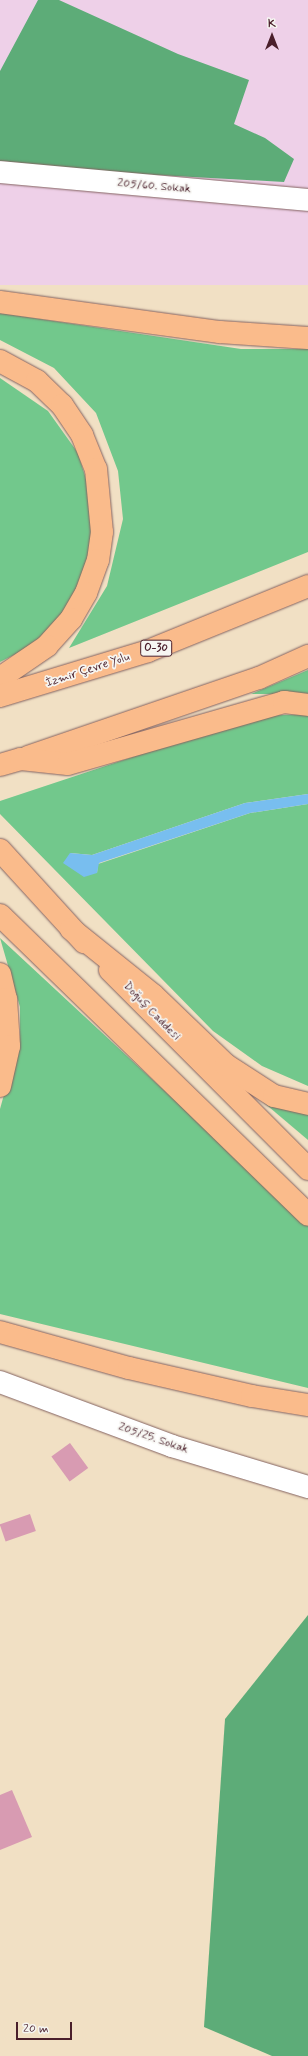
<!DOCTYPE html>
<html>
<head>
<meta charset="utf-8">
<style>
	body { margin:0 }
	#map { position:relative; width:308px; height:2056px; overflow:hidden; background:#f1e0c4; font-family:Mynerve,sans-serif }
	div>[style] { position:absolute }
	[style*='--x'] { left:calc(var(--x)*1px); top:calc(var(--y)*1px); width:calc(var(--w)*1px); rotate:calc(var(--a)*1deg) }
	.built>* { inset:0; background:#eed0e8; transform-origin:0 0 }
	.green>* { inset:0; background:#72c88c }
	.forest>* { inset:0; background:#5dac78 }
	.water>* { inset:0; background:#78beef }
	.building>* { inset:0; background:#d89bb2; transform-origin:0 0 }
	.roads { filter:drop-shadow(0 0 1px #846361) drop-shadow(0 0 1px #846361) }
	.minor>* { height:22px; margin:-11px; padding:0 11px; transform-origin:11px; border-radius:11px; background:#fff }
	.major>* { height:22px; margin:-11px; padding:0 11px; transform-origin:11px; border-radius:11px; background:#fabb8b }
	.highway>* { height:22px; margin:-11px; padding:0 11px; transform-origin:11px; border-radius:11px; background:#fabb8b }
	span { translate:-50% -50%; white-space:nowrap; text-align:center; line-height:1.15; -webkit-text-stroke:3.5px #f6f6f2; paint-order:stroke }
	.shield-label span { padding:1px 3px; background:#f6f6f2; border:1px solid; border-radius:3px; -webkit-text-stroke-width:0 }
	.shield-label { font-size:11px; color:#4a1f2b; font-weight:700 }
	.street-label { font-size:12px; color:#4a1f2b }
	.north { position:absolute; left:252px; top:16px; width:40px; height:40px; -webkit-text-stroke:3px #f6f6f2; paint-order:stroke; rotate:0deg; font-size:11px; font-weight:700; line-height:16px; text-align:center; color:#4a1f2b }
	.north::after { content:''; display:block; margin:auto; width:14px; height:18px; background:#4a1f2b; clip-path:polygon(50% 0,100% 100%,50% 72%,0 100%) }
	.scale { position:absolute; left:16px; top:2022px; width:56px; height:18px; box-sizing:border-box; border:2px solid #4a1f2b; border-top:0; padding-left:5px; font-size:12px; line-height:14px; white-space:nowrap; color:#4a1f2b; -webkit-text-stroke:3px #f6f6f2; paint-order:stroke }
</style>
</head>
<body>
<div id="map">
	<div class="built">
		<i style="left:0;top:0;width:308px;height:285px"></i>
	</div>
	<div class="green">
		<i style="clip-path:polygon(0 313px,241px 349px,308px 349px,308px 552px,69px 648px,107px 586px,123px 519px,118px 471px,96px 413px,54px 368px,0 340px)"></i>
		<i style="clip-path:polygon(0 378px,48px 411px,78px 453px,93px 502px,91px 553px,74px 601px,42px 641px,0 662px)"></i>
		<i style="clip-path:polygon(308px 670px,308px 694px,251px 694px)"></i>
		<i style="clip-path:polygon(308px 714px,308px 794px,245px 803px,92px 855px,70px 853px,97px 873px,98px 864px,250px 813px,308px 804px,308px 1086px,262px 1066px,213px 1031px,0 814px,0 801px,256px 716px)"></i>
		<i style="clip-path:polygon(0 938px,308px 1224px,308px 1388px,0 1314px,0 1109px,20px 1037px,20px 1007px)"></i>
		<i style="clip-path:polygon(256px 1096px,308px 1109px,308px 1140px)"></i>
	</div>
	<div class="forest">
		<i style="clip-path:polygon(38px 0,59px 0,178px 54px,249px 80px,234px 124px,265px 138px,294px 159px,284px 182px,102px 172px,0 161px,0 71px)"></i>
		<i style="clip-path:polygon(308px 1615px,308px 2056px,272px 2056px,204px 2027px,225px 1719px)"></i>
	</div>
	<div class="water">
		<i style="clip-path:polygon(308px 794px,308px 804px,250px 813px,99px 863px,97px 873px,84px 877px,63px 863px,70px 853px,92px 855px,245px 803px)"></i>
	</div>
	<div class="building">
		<i style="left:70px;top:1443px;width:31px;height:23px;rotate:54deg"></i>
		<i style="left:30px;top:1514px;width:18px;height:32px;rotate:71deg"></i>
		<i style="clip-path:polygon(12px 1790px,32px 1837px,0 1850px,0 1795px)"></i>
	</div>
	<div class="roads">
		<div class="minor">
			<i style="--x:0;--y:172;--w:309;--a:5.2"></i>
			<i style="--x:0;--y:1382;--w:184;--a:20.4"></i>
			<i style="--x:172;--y:1446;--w:142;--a:16.8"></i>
		</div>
		<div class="major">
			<i style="--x:0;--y:850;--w:125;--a:47.6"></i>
			<i style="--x:0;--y:915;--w:430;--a:44.2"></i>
			<i style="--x:110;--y:970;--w:281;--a:45.1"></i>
		</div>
		<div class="highway">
			<i style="--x:0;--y:302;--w:222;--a:7.8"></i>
			<i style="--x:220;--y:332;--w:88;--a:3.9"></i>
			<i style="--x:0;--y:361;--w:42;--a:28.4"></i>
			<i style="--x:37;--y:381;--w:35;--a:44"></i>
			<i style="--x:62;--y:405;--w:36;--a:56"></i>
			<i style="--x:82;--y:435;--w:37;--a:68"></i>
			<i style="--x:96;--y:469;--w:63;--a:84.6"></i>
			<i style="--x:102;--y:532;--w:28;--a:98"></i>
			<i style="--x:98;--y:560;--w:35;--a:110"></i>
			<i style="--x:86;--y:593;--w:30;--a:120"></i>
			<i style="--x:71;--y:619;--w:36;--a:132"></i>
			<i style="--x:47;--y:646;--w:57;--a:145.8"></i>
			<i style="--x:0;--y:696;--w:155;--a:-16.9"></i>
			<i style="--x:148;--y:651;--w:173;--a:-22.1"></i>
			<i style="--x:28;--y:757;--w:244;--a:-18.9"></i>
			<i style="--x:259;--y:678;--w:54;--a:-24.2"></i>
			<i style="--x:0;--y:765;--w:22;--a:-16"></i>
			<i style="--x:21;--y:759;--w:47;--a:6.1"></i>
			<i style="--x:68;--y:764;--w:225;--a:-16"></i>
			<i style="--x:284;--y:702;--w:24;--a:7"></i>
			<i style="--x:71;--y:929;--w:105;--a:38.8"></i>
			<i style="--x:153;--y:995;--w:101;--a:43.8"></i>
			<i style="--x:226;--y:1065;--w:57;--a:32.9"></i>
			<i style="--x:274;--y:1096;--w:35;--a:13"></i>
			<i style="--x:0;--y:974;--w:26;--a:77"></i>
			<i style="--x:6;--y:999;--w:47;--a:86.3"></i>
			<i style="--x:9;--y:1046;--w:41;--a:102.7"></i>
			<i style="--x:0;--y:1332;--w:134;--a:15.6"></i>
			<i style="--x:129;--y:1368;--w:126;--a:12.8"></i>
			<i style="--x:252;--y:1396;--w:57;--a:9.1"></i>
		</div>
	</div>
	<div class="shield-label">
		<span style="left:156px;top:648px">O-30</span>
	</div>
	<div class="street-label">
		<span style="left:154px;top:187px;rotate:5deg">205/60. Sokak</span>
		<span style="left:88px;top:671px;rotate:-18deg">İzmir Çevre Yolu</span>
		<span style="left:151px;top:1012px;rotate:46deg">Doğuş Caddesi</span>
		<span style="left:153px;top:1439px;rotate:19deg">205/25. Sokak</span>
	</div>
	<div class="north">K</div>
	<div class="scale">20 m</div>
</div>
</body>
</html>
